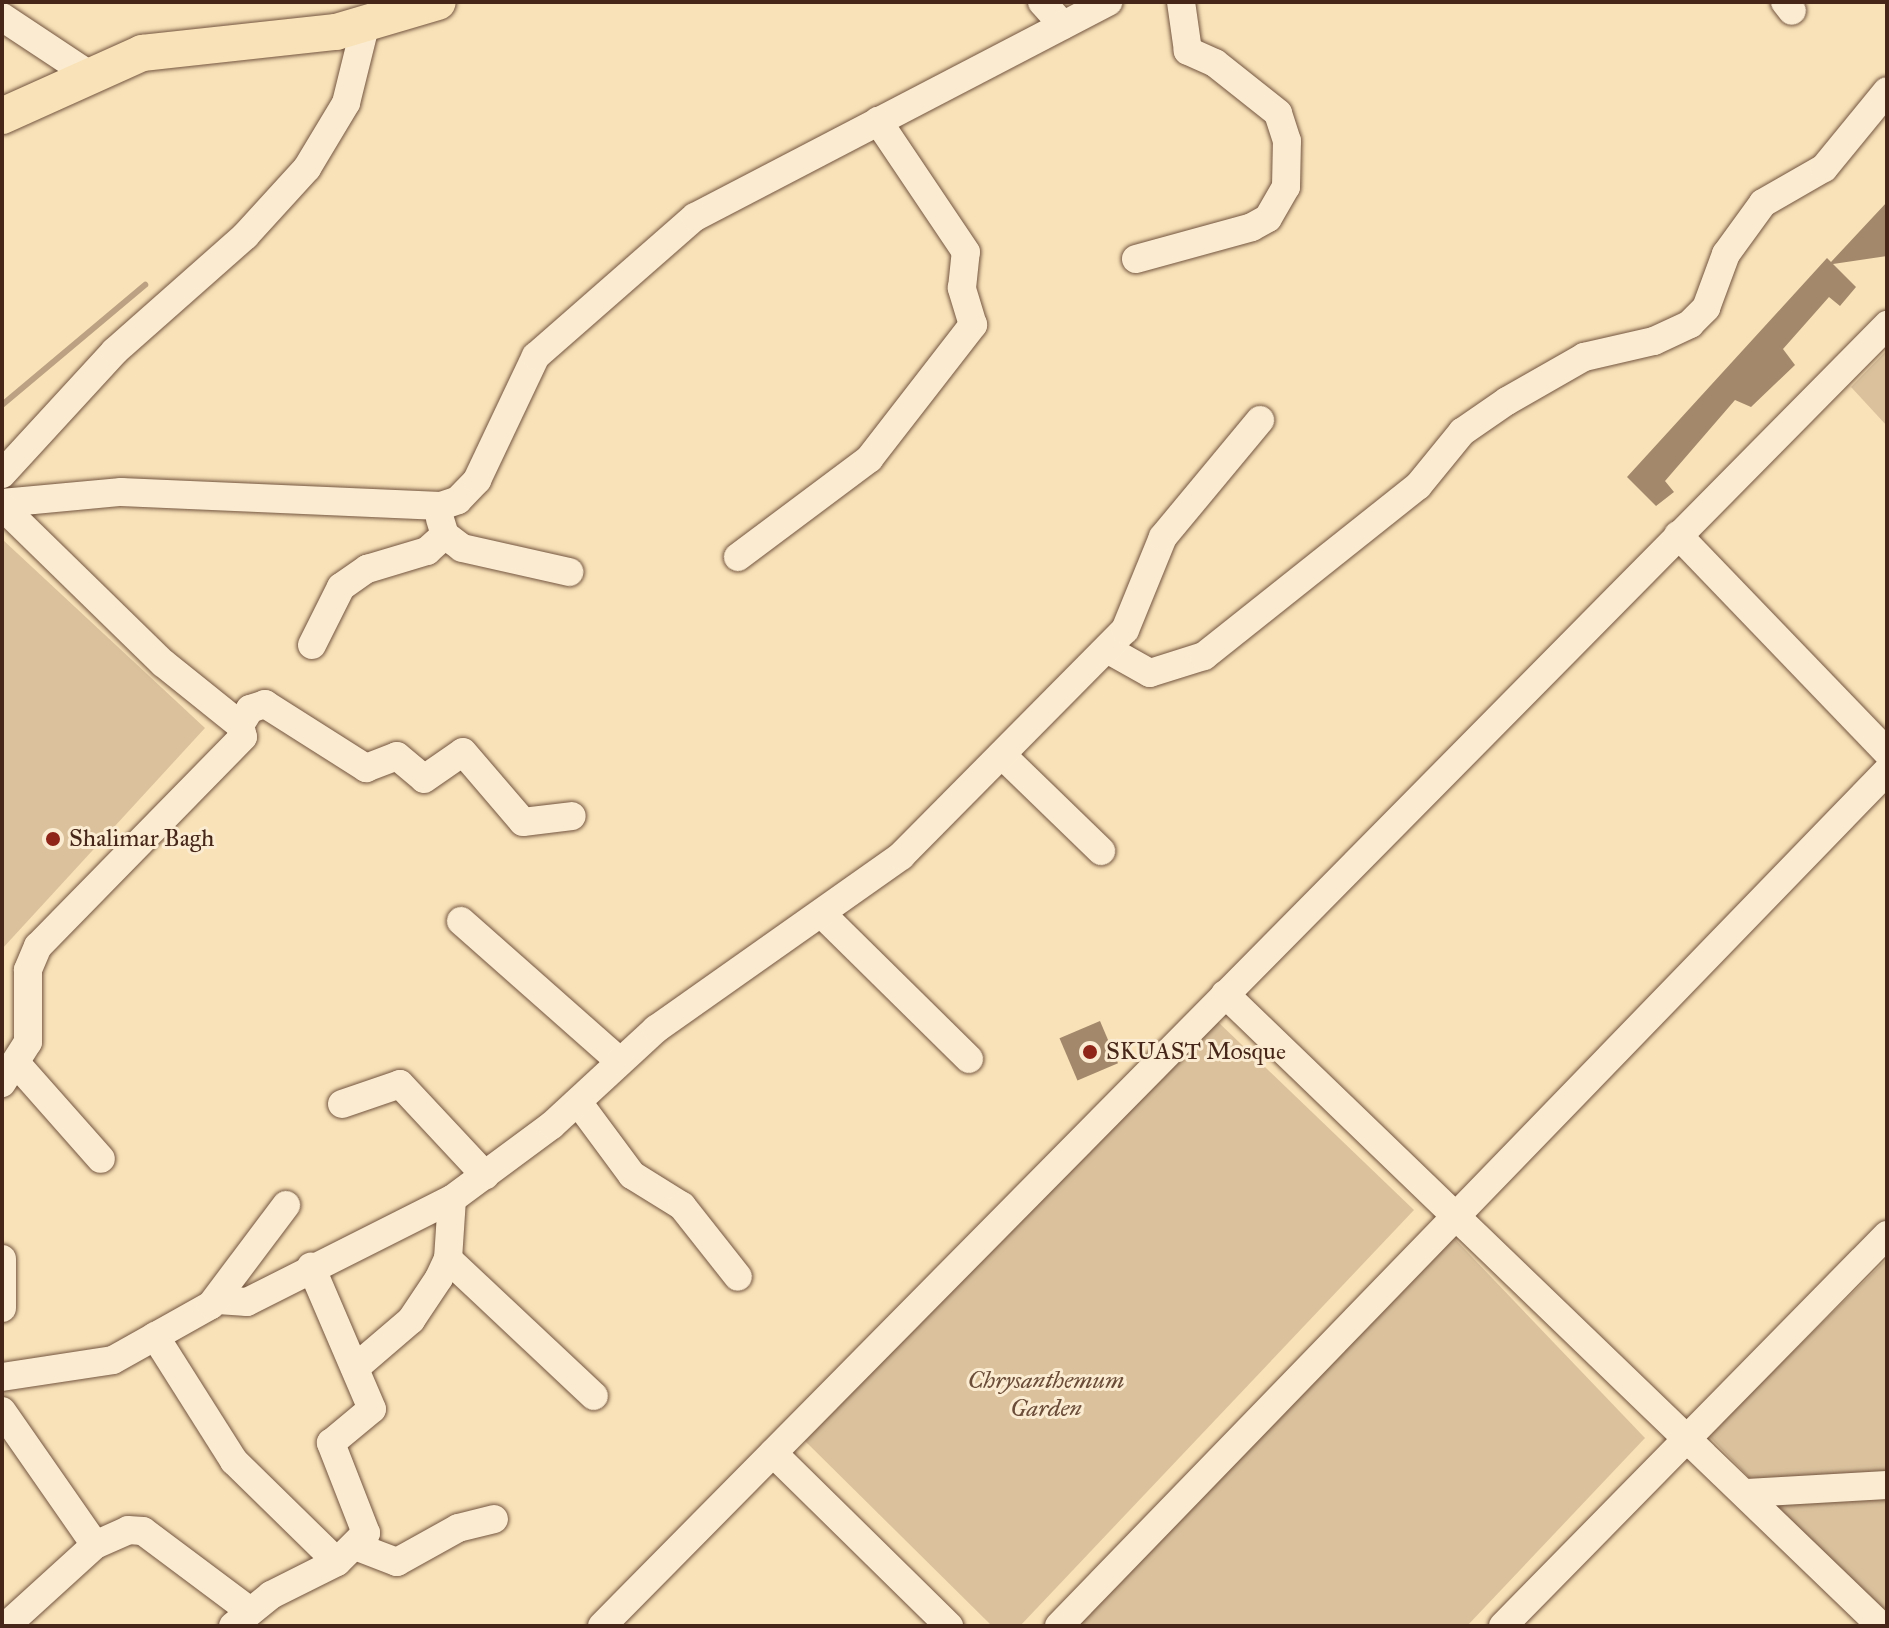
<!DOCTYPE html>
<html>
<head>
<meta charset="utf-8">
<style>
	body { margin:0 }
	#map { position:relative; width:1889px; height:1628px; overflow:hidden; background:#f9e2b8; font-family:"IM FELL Great Primer",serif }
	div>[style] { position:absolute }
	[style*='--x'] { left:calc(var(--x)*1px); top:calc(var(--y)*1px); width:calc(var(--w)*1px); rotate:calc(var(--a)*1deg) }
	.green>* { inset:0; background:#dbc29d }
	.stream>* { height:6px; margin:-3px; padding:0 3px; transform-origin:3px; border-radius:3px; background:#bca282 }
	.building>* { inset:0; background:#a3886b; transform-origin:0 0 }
	.roads { filter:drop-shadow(0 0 2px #735540) drop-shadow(0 0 2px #735540) }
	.minor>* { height:28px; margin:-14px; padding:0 14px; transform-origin:14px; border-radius:14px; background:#fbecd1 }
	.major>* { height:36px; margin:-18px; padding:0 18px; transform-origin:18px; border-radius:18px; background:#f9e2b8 }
	.dots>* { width:22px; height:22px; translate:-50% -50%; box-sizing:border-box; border:4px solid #fbecd1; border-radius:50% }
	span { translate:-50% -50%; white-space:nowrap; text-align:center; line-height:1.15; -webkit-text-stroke:6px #fbecd1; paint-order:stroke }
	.poi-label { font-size:24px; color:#462618 }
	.left { translate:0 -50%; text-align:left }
	.park-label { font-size:24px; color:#6b4d39; font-style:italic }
	.frame { position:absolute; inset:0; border:4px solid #462618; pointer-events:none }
</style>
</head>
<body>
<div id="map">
	<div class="green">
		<i style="clip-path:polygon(1887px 350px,1887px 426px,1851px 387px)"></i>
		<i style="clip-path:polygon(2px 539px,205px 728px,2px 949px)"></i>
		<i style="clip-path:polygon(1216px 1020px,1414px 1210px,1020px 1626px,992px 1626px,805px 1441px)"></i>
		<i style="clip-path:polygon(1451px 1235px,1645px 1438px,1467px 1626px,1069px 1626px)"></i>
		<i style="clip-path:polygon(1887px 1259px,1887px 1620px,1708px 1435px)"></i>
	</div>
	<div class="stream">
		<i style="--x:2;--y:405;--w:187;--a:-40"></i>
	</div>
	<div class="building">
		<i style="clip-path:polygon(1887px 202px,1887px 256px,1833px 264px,1856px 287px,1840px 306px,1829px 297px,1783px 349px,1795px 365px,1751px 407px,1735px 400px,1665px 481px,1674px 492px,1656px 506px,1627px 477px,1827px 258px,1831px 262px)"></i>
		<i style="left:1100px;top:1021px;width:46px;height:44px;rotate:67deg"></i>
	</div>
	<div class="roads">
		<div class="minor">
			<i style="--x:1042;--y:2;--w:31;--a:48"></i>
			<i style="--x:1785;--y:2;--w:11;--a:52"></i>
			<i style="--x:2;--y:17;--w:103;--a:33.5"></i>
			<i style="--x:1136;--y:259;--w:120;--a:-15.4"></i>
			<i style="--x:1252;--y:227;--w:18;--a:-29"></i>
			<i style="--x:1268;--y:218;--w:36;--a:-60"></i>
			<i style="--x:1286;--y:187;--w:46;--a:-88.8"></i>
			<i style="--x:1287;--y:141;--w:29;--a:-108"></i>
			<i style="--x:1278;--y:113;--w:80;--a:-141.6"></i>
			<i style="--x:1215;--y:63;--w:30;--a:-156"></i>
			<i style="--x:1188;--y:51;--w:49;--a:-98.1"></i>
			<i style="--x:2;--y:474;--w:167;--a:-47.4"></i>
			<i style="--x:115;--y:351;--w:174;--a:-41.5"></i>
			<i style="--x:245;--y:236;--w:92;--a:-47.6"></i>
			<i style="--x:307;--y:168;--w:76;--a:-59"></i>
			<i style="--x:346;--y:103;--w:79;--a:-76.1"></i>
			<i style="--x:2;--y:503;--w:120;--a:-5.3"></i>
			<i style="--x:121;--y:492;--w:320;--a:2.5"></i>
			<i style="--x:441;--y:506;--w:18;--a:-19"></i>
			<i style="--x:458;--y:500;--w:28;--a:-46"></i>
			<i style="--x:477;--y:480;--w:137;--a:-64.6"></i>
			<i style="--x:536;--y:356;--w:211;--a:-41.2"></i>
			<i style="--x:695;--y:217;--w:466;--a:-27.5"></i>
			<i style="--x:2;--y:506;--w:225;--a:44.3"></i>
			<i style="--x:163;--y:663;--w:99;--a:38.8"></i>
			<i style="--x:240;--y:725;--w:12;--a:76"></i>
			<i style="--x:243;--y:737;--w:293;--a:134.4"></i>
			<i style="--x:38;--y:946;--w:26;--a:113"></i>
			<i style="--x:28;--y:970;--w:72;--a:90"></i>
			<i style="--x:28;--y:1042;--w:49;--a:122.4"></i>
			<i style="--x:440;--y:519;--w:17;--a:73"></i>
			<i style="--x:445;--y:535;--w:21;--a:37"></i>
			<i style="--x:462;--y:548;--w:110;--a:12.6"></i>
			<i style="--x:1678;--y:535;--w:301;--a:46.1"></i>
			<i style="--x:738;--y:557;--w:164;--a:-36.8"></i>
			<i style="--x:869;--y:459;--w:170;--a:-52.2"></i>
			<i style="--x:973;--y:325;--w:39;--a:-107"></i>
			<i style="--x:962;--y:288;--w:36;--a:-84"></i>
			<i style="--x:966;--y:252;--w:158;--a:-123.9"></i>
			<i style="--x:312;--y:645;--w:65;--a:-63.4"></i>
			<i style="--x:341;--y:587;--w:32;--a:-35"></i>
			<i style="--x:367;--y:569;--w:63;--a:-16.7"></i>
			<i style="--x:427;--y:551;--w:24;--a:-42"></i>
			<i style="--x:1107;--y:649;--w:49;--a:29.2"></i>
			<i style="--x:1150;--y:673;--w:57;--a:-17.5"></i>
			<i style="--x:1204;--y:656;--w:273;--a:-38.5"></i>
			<i style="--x:1418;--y:486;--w:70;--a:-50.8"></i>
			<i style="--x:1462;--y:432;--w:55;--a:-34.6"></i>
			<i style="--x:1507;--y:401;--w:89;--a:-29.7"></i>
			<i style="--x:1584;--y:357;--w:72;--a:-12.9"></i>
			<i style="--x:1654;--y:341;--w:40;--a:-25"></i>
			<i style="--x:1690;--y:324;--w:23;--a:-45"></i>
			<i style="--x:1706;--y:308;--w:58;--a:-69.7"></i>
			<i style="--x:1726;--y:254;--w:63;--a:-54"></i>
			<i style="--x:1763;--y:203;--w:70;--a:-29.8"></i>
			<i style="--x:1824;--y:168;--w:99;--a:-50.7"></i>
			<i style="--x:240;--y:725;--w:19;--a:-58"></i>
			<i style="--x:250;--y:709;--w:16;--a:-18"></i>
			<i style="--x:265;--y:704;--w:120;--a:32.4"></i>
			<i style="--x:366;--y:768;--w:33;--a:-21"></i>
			<i style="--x:397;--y:756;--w:35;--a:40"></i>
			<i style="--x:424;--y:779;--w:47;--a:-34.7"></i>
			<i style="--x:463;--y:752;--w:92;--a:49.4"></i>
			<i style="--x:523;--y:822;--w:49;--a:-7"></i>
			<i style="--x:1002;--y:755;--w:138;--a:44.1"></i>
			<i style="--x:823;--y:915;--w:205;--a:44.6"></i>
			<i style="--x:461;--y:921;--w:211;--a:41.5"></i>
			<i style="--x:1225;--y:994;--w:911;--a:43.93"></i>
			<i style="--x:16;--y:1063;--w:128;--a:48.5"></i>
			<i style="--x:578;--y:1102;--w:91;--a:53.5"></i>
			<i style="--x:632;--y:1175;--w:59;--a:31.8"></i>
			<i style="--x:682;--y:1206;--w:90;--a:51.7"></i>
			<i style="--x:342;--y:1104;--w:61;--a:-19"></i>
			<i style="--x:400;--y:1084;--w:125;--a:47"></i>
			<i style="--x:2;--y:1259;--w:49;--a:90"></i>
			<i style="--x:448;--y:1259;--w:200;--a:43.2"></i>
			<i style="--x:218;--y:1300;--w:29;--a:4"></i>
			<i style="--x:247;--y:1302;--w:229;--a:-26.7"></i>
			<i style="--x:452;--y:1199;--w:124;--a:-36.5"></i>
			<i style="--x:552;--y:1125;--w:142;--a:-42.7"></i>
			<i style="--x:656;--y:1029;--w:300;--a:-35.2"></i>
			<i style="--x:901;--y:856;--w:318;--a:-45.3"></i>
			<i style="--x:1125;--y:630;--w:100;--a:-67.8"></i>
			<i style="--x:1163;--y:537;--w:152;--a:-50.3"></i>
			<i style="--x:155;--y:1336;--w:148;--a:57.7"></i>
			<i style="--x:234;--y:1461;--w:144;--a:44.4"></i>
			<i style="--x:355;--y:1368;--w:74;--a:-40.6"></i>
			<i style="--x:411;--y:1320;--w:50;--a:-56.3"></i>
			<i style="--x:439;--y:1278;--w:21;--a:-65"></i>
			<i style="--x:448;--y:1259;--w:60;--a:-86.2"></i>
			<i style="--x:2;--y:1377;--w:112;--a:-8.7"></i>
			<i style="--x:113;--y:1360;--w:112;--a:-29.3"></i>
			<i style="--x:211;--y:1305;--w:125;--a:-53.1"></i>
			<i style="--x:2;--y:1411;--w:163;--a:55.2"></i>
			<i style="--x:95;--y:1545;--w:120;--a:137.7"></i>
			<i style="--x:773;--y:1453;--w:247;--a:44.5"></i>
			<i style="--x:1747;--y:1493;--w:140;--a:-3.3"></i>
			<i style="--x:95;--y:1545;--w:36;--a:-24"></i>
			<i style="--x:128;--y:1530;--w:15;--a:4"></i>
			<i style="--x:143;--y:1531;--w:134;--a:36.8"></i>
			<i style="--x:355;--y:1546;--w:45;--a:20.9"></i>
			<i style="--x:397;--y:1562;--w:70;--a:-29.1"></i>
			<i style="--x:458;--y:1528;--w:37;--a:-14"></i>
			<i style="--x:233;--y:1626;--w:49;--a:-39.2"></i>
			<i style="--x:271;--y:1595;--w:74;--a:-26.6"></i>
			<i style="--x:337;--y:1562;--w:41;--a:-45"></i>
			<i style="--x:366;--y:1533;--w:97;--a:-111.3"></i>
			<i style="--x:331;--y:1443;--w:53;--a:-39.7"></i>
			<i style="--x:372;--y:1409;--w:155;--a:-113.2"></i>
			<i style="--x:602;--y:1626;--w:1829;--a:-45.35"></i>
			<i style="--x:1059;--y:1626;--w:1190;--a:-45.92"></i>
			<i style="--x:1503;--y:1626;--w:548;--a:-45.52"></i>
		</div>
		<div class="major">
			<i style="--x:2;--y:116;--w:154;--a:-24.2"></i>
			<i style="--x:142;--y:53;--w:195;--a:-6.2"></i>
			<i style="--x:336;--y:32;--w:106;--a:-16.4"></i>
		</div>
	</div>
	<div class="dots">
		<i style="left:53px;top:839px;background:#8f2418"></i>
		<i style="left:1090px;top:1052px;background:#8f2418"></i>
	</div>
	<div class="poi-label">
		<span class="left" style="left:69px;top:839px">Shalimar Bagh</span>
		<span class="left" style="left:1106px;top:1052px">SKUAST Mosque</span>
	</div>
	<div class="park-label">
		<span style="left:1046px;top:1395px">Chrysanthemum<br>Garden</span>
	</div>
	<div class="frame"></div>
</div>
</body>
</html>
